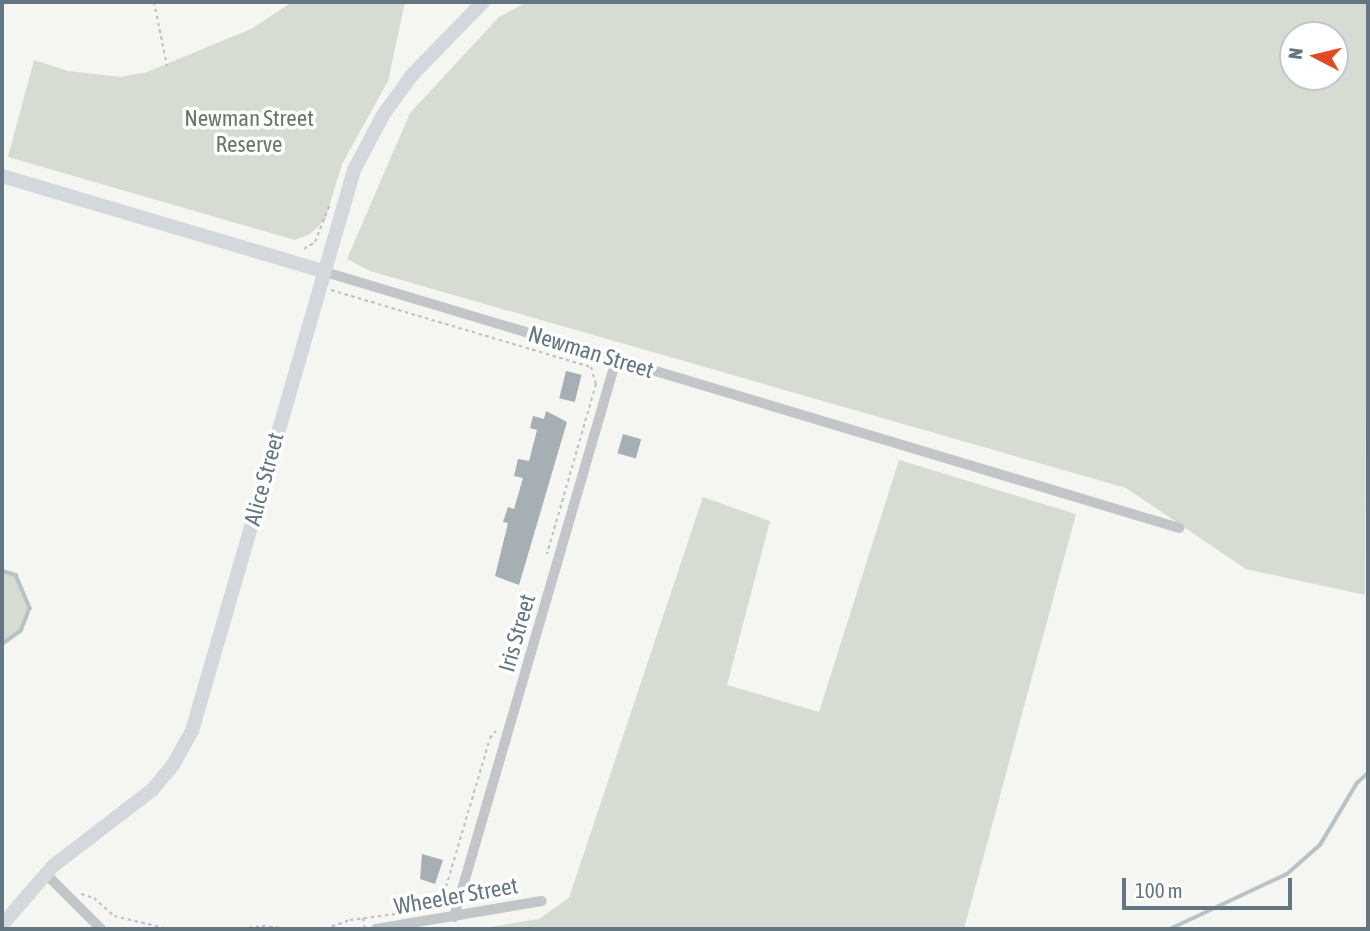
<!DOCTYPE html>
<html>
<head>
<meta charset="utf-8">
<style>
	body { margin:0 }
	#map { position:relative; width:1370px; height:931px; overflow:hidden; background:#f5f5f1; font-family:"Asap Condensed",sans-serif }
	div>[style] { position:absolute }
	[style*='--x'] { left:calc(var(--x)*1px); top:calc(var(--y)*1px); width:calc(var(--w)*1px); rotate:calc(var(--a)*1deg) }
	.green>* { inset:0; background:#d6dcd2 }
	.stream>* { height:3.5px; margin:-1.75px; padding:0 1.75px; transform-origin:1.75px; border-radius:1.75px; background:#b7c3c7 }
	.building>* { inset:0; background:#a6afb4; transform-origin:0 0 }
	.path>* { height:2px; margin-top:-1px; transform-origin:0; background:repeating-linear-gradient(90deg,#bcbec0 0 3.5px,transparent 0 7px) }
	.street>* { height:10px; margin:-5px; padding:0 5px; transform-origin:5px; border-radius:5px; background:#c2c6c9 }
	.secondary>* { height:14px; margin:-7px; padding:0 7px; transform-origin:7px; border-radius:7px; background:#d3d8dc }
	span { translate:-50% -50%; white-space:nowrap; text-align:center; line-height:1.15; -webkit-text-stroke:7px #fff; paint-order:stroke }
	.park-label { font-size:23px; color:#687963 }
	.street-label { font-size:23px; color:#647682 }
	.frame { position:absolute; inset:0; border:4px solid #647682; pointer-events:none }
	.north { position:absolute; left:1279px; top:21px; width:70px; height:70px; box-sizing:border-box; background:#fff; border:2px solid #c1c8cd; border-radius:50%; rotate:277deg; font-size:19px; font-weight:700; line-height:28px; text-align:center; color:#647682 }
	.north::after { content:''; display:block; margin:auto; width:24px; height:32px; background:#e04a25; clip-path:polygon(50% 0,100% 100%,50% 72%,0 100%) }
	.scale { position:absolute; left:1122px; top:878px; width:170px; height:32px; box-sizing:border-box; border:4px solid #647682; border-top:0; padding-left:9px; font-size:21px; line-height:24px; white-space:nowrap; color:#647682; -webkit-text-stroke:5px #fff; paint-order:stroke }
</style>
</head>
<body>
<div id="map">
	<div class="green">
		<i style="clip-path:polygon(292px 2px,405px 2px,388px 81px,342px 164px,325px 220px,310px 234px,295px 240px,8px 157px,34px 60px,68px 71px,121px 77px,147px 72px,251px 29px)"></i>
		<i style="clip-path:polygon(evenodd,527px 2px,1368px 2px,1365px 595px,1246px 569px,1126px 488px,370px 271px,347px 259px,410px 113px,499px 17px,527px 2px,1293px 35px,1335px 35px,1335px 77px,1293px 77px,1293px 35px)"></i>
		<i style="clip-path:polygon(899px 460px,1076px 514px,964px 929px,478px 929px,539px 919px,569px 898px,703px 497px,770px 521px,727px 685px,819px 712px)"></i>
		<i style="clip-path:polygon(2px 571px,16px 575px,30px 608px,21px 631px,2px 645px)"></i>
	</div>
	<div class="stream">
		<i style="--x:2;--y:571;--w:15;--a:16"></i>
		<i style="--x:16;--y:575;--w:36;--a:67"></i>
		<i style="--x:30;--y:608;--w:25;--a:111"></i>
		<i style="--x:21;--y:631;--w:24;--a:144"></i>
		<i style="--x:1170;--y:929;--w:129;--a:-25.2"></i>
		<i style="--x:1287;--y:874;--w:44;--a:-41.3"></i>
		<i style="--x:1320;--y:845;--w:72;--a:-59.2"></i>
		<i style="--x:1357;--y:783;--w:15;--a:-42"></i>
	</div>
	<div class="building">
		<i style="left:566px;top:371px;width:16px;height:28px;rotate:14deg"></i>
		<i style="clip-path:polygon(546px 411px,567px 422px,519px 585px,495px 576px,508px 523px,503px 522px,508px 507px,514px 509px,523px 478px,514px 476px,518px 459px,529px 461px,537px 430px,530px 428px,533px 416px,544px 419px)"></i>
		<i style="left:623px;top:434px;width:19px;height:20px;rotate:16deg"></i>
		<i style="clip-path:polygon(422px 854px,443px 860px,435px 884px,420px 879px)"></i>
	</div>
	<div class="path">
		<i style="--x:154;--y:2;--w:65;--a:78.5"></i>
		<i style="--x:304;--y:249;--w:13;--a:-32"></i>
		<i style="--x:315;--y:242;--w:41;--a:-68.5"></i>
		<i style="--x:331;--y:290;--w:271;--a:16.5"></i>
		<i style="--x:591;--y:367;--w:18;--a:74"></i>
		<i style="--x:596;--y:384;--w:177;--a:106.1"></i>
		<i style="--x:81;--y:894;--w:14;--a:17"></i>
		<i style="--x:94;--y:898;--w:27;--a:42"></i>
		<i style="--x:114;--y:916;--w:57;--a:13.3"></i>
		<i style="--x:440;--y:907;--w:176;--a:-73.5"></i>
		<i style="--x:490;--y:738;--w:9;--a:-49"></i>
		<i style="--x:363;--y:918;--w:10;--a:79"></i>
		<i style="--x:211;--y:929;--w:8;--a:0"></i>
		<i style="--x:235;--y:929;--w:27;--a:-6"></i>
		<i style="--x:262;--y:926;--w:27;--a:6"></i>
		<i style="--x:325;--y:929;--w:27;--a:-20"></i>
		<i style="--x:350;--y:920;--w:54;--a:-7.4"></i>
	</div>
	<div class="street">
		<i style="--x:322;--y:271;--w:895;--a:16.69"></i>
		<i style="--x:46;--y:874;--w:78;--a:45"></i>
		<i style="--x:454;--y:917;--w:580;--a:-73.78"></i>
		<i style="--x:376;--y:929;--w:168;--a:-9.6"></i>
	</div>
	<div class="secondary">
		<i style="--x:2;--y:176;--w:334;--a:16.5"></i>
		<i style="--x:2;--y:925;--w:78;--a:-49.2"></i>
		<i style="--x:53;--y:866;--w:125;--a:-37.5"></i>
		<i style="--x:152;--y:790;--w:33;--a:-50"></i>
		<i style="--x:173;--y:765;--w:39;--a:-61"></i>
		<i style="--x:192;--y:731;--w:584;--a:-73.89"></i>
		<i style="--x:354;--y:170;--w:62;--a:-62.2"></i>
		<i style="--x:383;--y:115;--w:49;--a:-54.1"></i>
		<i style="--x:412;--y:75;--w:102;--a:-45.8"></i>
	</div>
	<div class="park-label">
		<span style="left:249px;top:131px">Newman Street<br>Reserve</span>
	</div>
	<div class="street-label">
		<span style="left:591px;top:352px;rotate:17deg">Newman Street</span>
		<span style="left:264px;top:479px;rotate:-75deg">Alice Street</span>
		<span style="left:517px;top:633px;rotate:-74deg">Iris Street</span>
		<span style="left:456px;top:896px;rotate:-10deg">Wheeler Street</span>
	</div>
	<div class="frame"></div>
	<div class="north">N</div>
	<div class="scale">100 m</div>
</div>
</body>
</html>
